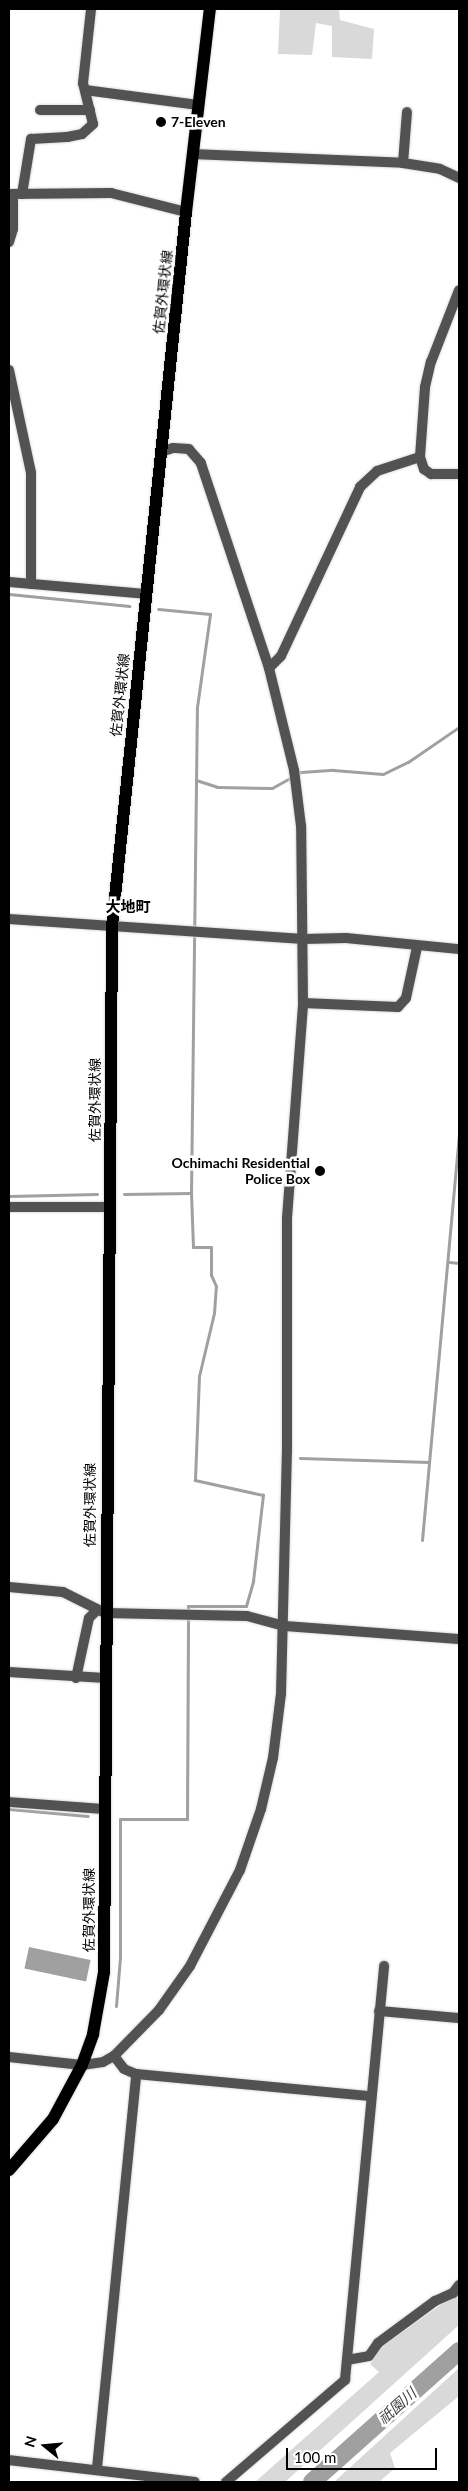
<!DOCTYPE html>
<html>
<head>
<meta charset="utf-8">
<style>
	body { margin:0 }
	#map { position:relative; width:468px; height:2491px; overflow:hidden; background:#fff; font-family:Lato,"Noto Sans JP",sans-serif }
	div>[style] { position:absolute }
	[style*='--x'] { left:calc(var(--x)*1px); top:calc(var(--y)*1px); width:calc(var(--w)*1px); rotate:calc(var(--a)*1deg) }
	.green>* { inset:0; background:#d9d9d9 }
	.water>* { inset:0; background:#a0a0a0; transform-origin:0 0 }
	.stream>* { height:3px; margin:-1.5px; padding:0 1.5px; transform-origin:1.5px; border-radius:1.5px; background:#a0a0a0 }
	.river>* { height:18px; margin:-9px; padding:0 9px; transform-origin:9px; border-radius:9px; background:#a0a0a0 }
	.roads { filter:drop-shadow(0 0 1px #dbdbdb) drop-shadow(0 0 1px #dbdbdb) }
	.minor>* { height:10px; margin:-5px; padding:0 5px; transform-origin:5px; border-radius:5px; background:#525252 }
	.major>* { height:12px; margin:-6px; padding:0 6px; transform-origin:6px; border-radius:6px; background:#000 }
	.dots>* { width:14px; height:14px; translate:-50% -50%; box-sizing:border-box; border:2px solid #fff; border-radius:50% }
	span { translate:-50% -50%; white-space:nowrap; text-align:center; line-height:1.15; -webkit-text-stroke:5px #fff; paint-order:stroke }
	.poi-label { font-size:14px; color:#000; font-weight:700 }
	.left { translate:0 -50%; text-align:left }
	.right { translate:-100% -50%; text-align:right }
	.street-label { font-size:14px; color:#000 }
	.neighbourhood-label { font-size:15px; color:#000; font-weight:700 }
	.water-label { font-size:15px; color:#414141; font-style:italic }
	.frame { position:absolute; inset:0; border:10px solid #000; pointer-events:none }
	.north { position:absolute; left:20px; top:2421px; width:50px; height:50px; -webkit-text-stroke:4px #fff; paint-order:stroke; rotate:287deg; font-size:14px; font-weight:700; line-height:20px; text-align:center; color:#000 }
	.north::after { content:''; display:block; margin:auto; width:18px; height:22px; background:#000; clip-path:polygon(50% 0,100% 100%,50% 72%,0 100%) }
	.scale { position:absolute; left:286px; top:2448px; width:151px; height:22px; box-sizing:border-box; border:2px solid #000; border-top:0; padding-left:6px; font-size:15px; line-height:18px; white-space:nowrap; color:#000; -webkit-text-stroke:4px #fff; paint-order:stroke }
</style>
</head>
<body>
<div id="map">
	<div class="green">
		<i style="clip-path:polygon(280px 9px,339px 9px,340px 20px,374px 29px,372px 59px,332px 57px,332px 26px,316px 23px,312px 55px,278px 54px)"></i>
		<i style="clip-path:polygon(459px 2292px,459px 2325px,285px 2482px,255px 2482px,379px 2372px,370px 2364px,380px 2348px)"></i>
		<i style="clip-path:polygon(459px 2368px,459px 2396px,390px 2453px,395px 2468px,379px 2482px,334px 2482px)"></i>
	</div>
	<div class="water">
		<i style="left:29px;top:1947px;width:63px;height:22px;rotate:12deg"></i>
	</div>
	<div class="stream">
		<i style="--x:9;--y:594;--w:121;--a:5.7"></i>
		<i style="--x:196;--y:780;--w:22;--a:18"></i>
		<i style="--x:217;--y:787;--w:55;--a:1"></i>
		<i style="--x:272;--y:788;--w:33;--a:-29"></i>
		<i style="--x:301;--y:772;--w:32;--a:-4"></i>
		<i style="--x:333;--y:770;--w:50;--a:4.6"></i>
		<i style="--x:383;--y:774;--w:28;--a:-26"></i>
		<i style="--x:408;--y:762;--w:62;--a:-34.5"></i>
		<i style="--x:124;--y:1194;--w:67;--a:-0.9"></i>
		<i style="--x:9;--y:1196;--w:88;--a:-1.3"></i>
		<i style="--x:449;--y:1262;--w:10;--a:6"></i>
		<i style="--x:300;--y:1458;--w:129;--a:1.8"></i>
		<i style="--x:422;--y:1540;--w:412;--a:-84.8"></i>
		<i style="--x:9;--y:1809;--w:79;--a:5.1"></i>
		<i style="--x:116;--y:2006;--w:49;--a:-85.3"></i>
		<i style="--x:120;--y:1957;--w:138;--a:-90"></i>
		<i style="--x:120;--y:1819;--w:67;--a:0"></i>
		<i style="--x:187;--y:1819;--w:213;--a:-89.7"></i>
		<i style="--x:188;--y:1606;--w:58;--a:0"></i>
		<i style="--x:246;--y:1606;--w:26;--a:-74"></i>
		<i style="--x:253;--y:1581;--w:87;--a:-83.4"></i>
		<i style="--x:263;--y:1495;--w:70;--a:-167.6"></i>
		<i style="--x:195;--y:1480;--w:104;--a:-87.8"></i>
		<i style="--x:199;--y:1376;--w:65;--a:-76.6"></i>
		<i style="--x:214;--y:1313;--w:27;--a:-86"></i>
		<i style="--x:216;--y:1286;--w:12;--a:-114"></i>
		<i style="--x:211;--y:1275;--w:28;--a:-90"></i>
		<i style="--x:211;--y:1247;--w:18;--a:180"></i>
		<i style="--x:193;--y:1247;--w:54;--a:-92.1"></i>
		<i style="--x:191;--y:1193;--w:486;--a:-89.3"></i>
		<i style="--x:197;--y:707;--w:94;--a:-82"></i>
		<i style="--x:210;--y:614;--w:52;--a:-174.5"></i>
	</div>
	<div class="river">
		<i style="--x:312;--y:2482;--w:197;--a:-41.7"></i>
	</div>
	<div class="roads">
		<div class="minor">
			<i style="--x:85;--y:90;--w:114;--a:7.6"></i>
			<i style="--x:40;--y:110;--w:50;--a:0"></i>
			<i style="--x:192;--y:154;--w:211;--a:2.4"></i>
			<i style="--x:403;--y:163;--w:37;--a:9"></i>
			<i style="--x:440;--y:169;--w:21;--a:25"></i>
			<i style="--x:403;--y:163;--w:51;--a:-85.5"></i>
			<i style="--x:9;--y:194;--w:102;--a:-0.6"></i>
			<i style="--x:111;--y:193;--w:77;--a:14.2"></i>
			<i style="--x:22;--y:194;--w:56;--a:-80.7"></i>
			<i style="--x:31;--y:139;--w:36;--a:-3"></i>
			<i style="--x:67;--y:137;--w:15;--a:-11"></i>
			<i style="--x:82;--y:134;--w:15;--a:-42"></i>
			<i style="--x:93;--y:124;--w:42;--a:-103.7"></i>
			<i style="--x:83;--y:83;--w:74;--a:-83.8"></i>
			<i style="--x:9;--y:242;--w:14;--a:-73"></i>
			<i style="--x:13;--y:229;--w:35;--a:-90"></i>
			<i style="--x:9;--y:370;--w:105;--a:77.9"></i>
			<i style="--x:31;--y:473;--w:111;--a:90"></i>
			<i style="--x:420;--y:457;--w:13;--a:72"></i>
			<i style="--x:424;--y:469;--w:9;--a:36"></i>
			<i style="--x:431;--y:474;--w:28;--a:0"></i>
			<i style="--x:9;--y:582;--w:137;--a:5"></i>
			<i style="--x:269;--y:668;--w:17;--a:-45"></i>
			<i style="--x:281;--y:656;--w:187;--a:-64.9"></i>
			<i style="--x:360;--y:487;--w:23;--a:-43"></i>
			<i style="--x:377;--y:471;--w:45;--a:-18"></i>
			<i style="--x:420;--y:457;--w:70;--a:-85.9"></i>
			<i style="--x:425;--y:387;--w:26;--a:-77"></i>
			<i style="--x:431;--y:362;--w:77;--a:-68.7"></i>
			<i style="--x:9;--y:919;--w:295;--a:3.9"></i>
			<i style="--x:303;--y:939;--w:43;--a:-1.3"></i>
			<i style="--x:346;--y:938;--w:114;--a:5.6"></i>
			<i style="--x:303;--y:1003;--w:95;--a:2.4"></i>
			<i style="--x:398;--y:1007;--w:12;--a:-48"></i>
			<i style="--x:406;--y:998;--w:52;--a:-77.8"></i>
			<i style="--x:9;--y:1207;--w:100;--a:0"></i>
			<i style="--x:9;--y:1587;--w:54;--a:5.3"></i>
			<i style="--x:63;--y:1592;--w:47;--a:26.6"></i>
			<i style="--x:105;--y:1613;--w:142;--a:1.2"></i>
			<i style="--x:247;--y:1616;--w:39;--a:15"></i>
			<i style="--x:285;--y:1626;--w:174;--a:4.3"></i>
			<i style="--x:9;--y:1672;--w:96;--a:3.6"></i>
			<i style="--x:76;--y:1678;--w:61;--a:-77.8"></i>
			<i style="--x:89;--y:1618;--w:10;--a:-45"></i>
			<i style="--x:9;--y:1802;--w:96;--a:4.2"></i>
			<i style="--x:379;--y:2011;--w:80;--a:5"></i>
			<i style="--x:114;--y:2056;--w:16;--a:52"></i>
			<i style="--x:124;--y:2069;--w:13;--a:23"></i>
			<i style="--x:136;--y:2074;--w:235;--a:5.4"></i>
			<i style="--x:9;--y:2057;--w:73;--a:6.3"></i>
			<i style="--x:82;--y:2065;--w:21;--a:-8"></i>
			<i style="--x:103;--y:2062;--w:13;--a:-29"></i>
			<i style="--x:114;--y:2056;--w:64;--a:-45.6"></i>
			<i style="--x:159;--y:2010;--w:54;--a:-54.8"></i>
			<i style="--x:190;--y:1966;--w:108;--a:-62.5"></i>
			<i style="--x:240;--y:1870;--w:65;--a:-71"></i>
			<i style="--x:261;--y:1809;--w:52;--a:-76.8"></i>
			<i style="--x:273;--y:1758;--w:64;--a:-82.9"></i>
			<i style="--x:281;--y:1694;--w:243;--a:-88.6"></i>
			<i style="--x:287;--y:1451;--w:233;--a:-90"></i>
			<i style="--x:287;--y:1218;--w:216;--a:-85.7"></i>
			<i style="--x:303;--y:1003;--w:177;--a:-90.6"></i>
			<i style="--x:301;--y:826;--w:56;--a:-97.1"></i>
			<i style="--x:294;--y:770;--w:105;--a:-103.8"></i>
			<i style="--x:269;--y:668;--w:216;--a:-108.4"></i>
			<i style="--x:201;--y:463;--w:18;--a:-131"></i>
			<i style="--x:189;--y:449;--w:16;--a:-176"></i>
			<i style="--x:173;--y:448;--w:13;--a:162"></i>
			<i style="--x:347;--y:2360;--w:22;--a:-10"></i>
			<i style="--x:369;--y:2356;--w:16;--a:-55"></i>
			<i style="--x:378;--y:2343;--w:71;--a:-36.4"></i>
			<i style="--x:435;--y:2301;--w:20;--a:-24"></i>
			<i style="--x:453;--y:2293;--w:10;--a:-53"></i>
			<i style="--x:9;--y:2460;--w:187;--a:6.7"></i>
			<i style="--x:97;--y:2468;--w:396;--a:-84.3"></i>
			<i style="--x:226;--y:2482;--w:157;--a:-40.6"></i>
			<i style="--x:345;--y:2380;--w:416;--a:-84.6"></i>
		</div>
		<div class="major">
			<i style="--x:9;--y:2170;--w:67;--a:-49.2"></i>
			<i style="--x:53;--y:2119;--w:61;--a:-61.8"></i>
			<i style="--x:82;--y:2065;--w:33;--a:-70"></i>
			<i style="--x:93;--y:2034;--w:63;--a:-79.9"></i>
			<i style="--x:104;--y:1972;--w:1046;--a:-89.56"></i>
			<i style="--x:112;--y:926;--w:718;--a:-84.08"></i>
			<i style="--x:186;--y:212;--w:204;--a:-83.3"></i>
		</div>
	</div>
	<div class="dots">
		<i style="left:161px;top:122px;background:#000"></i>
		<i style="left:320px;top:1171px;background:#000"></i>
	</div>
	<div class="poi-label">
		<span class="left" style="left:171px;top:122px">7-Eleven</span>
		<span class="right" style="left:310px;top:1171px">Ochimachi Residential<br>Police Box</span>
	</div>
	<div class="street-label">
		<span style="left:163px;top:292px;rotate:-84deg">佐賀外環状線</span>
		<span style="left:120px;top:695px;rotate:-84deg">佐賀外環状線</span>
		<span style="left:95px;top:1100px;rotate:-90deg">佐賀外環状線</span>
		<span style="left:90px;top:1505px;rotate:-90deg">佐賀外環状線</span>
		<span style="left:89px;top:1910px;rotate:-90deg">佐賀外環状線</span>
	</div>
	<div class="neighbourhood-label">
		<span style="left:128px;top:907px">大地町</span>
	</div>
	<div class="water-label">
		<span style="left:397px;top:2406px;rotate:-42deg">祇園川</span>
	</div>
	<div class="frame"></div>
	<div class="north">N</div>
	<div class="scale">100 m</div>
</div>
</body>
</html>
